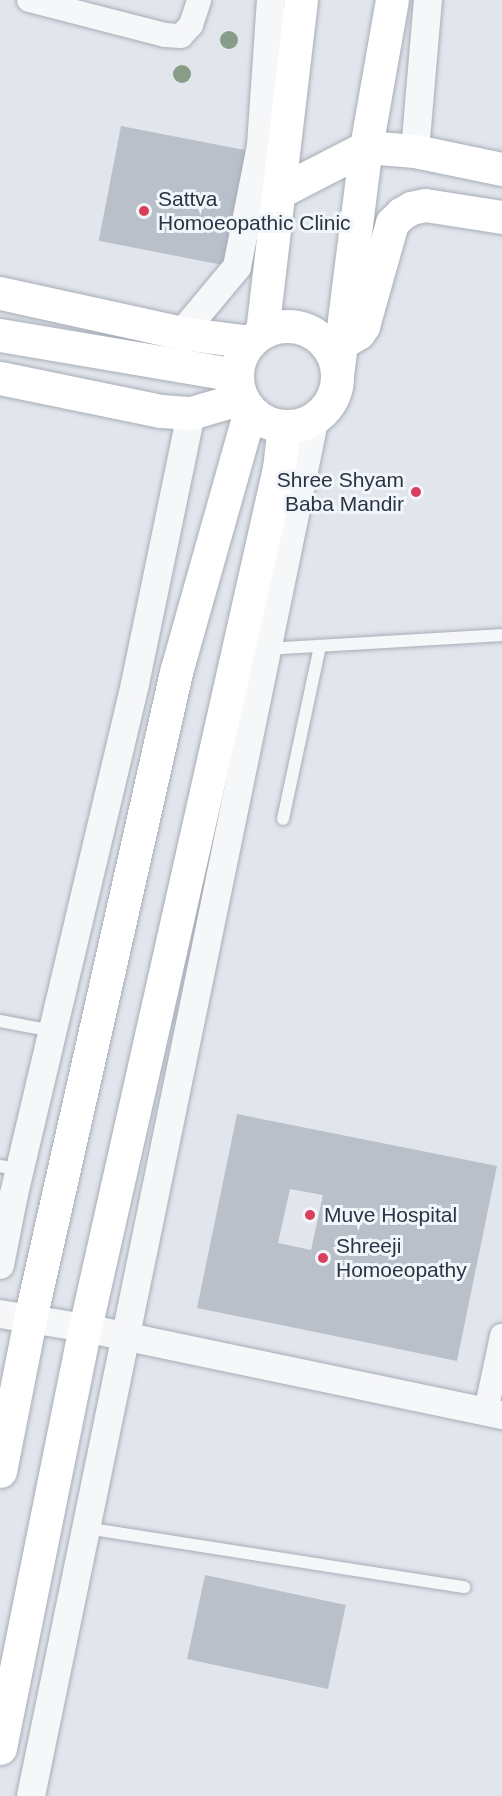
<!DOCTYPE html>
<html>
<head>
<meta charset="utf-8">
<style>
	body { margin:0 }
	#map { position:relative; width:502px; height:1796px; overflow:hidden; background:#e2e6ec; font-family:Arial,sans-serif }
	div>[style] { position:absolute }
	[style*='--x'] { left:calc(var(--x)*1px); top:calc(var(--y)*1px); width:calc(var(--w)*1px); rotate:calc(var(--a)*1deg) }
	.building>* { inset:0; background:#b9c0ca; transform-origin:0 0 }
	.roads { filter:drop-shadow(0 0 2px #a7adb7) drop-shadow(0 0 2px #a7adb7) }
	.service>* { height:12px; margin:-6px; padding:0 6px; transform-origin:6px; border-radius:6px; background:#f6f7f9 }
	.minor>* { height:24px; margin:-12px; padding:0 12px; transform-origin:12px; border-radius:12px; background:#f6f7f9 }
	.tertiary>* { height:28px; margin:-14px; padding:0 14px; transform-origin:14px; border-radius:14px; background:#f6f7f9 }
	.secondary>* { height:33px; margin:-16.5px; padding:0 16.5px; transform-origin:16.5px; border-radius:16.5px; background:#fff }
	.primary>* { height:33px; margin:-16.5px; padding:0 16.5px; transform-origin:16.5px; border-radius:16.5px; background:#fff }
	.primary>.ring { margin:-16.5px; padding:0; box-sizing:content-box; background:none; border:33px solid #fff; border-radius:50% }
	.trees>* { width:18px; height:18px; margin:-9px; border-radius:50%; background:#889d87 }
	.dots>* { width:16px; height:16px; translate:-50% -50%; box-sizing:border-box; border:3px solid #f2f5f9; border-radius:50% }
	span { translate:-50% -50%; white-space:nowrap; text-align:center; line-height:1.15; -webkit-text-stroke:6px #f2f5f9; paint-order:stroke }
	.poi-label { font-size:21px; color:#293445 }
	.left { translate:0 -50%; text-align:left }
	.right { translate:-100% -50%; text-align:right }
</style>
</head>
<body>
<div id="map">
	<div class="building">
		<i style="left:121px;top:126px;width:138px;height:117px;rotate:11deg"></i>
		<i style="clip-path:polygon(evenodd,237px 1114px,497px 1166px,457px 1361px,197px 1308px,237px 1114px,290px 1189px,323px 1195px,311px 1250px,278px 1243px,290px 1189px)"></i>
		<i style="left:205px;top:1575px;width:144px;height:86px;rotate:12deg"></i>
	</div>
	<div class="roads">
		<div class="service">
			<i style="--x:268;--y:649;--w:234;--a:-3.4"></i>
			<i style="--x:283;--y:819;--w:177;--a:-77.9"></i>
			<i style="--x:0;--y:1021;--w:54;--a:10.7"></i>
			<i style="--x:0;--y:1166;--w:20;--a:11"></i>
			<i style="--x:86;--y:1528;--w:383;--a:8.9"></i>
		</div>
		<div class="minor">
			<i style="--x:29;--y:0;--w:140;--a:14.4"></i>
			<i style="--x:165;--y:35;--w:16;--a:4"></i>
			<i style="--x:181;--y:36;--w:15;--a:-48"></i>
			<i style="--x:191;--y:25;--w:26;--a:-72"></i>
			<i style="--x:486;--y:1411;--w:77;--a:-78"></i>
		</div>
		<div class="tertiary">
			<i style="--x:415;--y:151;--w:152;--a:-85.1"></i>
			<i style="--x:182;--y:333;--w:86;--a:-50.2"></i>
			<i style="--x:237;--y:267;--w:123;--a:-78.8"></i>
			<i style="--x:261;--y:146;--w:146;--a:-86.1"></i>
			<i style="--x:0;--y:1265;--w:72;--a:-78.8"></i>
			<i style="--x:14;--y:1194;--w:524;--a:-76.65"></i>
			<i style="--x:135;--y:684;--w:277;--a:-78.3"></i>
			<i style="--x:0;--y:1314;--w:86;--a:9.4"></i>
			<i style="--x:85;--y:1328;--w:426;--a:11.8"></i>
			<i style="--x:31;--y:1796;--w:1408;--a:-78.36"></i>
		</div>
		<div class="secondary">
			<i style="--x:279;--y:192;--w:98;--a:-27.3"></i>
			<i style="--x:366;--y:147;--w:49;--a:4.7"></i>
			<i style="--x:415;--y:151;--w:89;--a:11.7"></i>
			<i style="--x:0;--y:293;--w:186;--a:12.4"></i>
			<i style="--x:182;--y:333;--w:69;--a:7.5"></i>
			<i style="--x:0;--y:335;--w:239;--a:9.6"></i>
			<i style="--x:341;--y:343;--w:20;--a:-30"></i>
			<i style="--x:358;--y:333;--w:9;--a:-54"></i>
			<i style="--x:363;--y:326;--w:107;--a:-74.3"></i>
			<i style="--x:392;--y:223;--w:13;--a:-45"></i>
			<i style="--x:401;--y:214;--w:12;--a:-31"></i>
			<i style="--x:411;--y:208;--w:14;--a:-12"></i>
			<i style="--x:425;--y:205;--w:78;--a:8.9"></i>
			<i style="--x:0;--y:378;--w:164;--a:11.6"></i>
			<i style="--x:161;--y:411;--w:30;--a:4"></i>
			<i style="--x:191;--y:413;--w:53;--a:-16.4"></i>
		</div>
		<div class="primary">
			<i class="ring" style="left:237px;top:326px;width:67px;height:67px"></i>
			<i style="--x:262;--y:332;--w:334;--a:-83.3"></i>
			<i style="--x:337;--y:375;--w:230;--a:-82.8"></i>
			<i style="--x:366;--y:147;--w:149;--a:-80"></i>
			<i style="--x:0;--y:1471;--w:155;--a:-78.8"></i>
			<i style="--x:30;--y:1319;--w:663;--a:-77.28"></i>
			<i style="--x:176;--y:672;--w:271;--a:-74.2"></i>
			<i style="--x:0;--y:1748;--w:429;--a:-78.6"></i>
			<i style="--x:85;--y:1328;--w:882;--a:-77.29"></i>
			<i style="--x:279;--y:468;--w:42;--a:-83.2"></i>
		</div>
	</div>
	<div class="trees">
		<i style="left:229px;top:40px"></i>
		<i style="left:182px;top:74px"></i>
	</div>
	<div class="dots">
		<i style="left:144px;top:211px;background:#d93f5d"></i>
		<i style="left:416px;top:492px;background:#d93f5d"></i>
		<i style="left:310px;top:1215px;background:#d93f5d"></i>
		<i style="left:323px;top:1258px;background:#d93f5d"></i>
	</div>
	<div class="poi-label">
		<span class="left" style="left:158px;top:211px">Sattva<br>Homoeopathic Clinic</span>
		<span class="right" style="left:404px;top:492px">Shree Shyam<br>Baba Mandir</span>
		<span class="left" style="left:324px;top:1215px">Muve Hospital</span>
		<span class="left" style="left:336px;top:1258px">Shreeji<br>Homoeopathy</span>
	</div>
</div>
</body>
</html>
